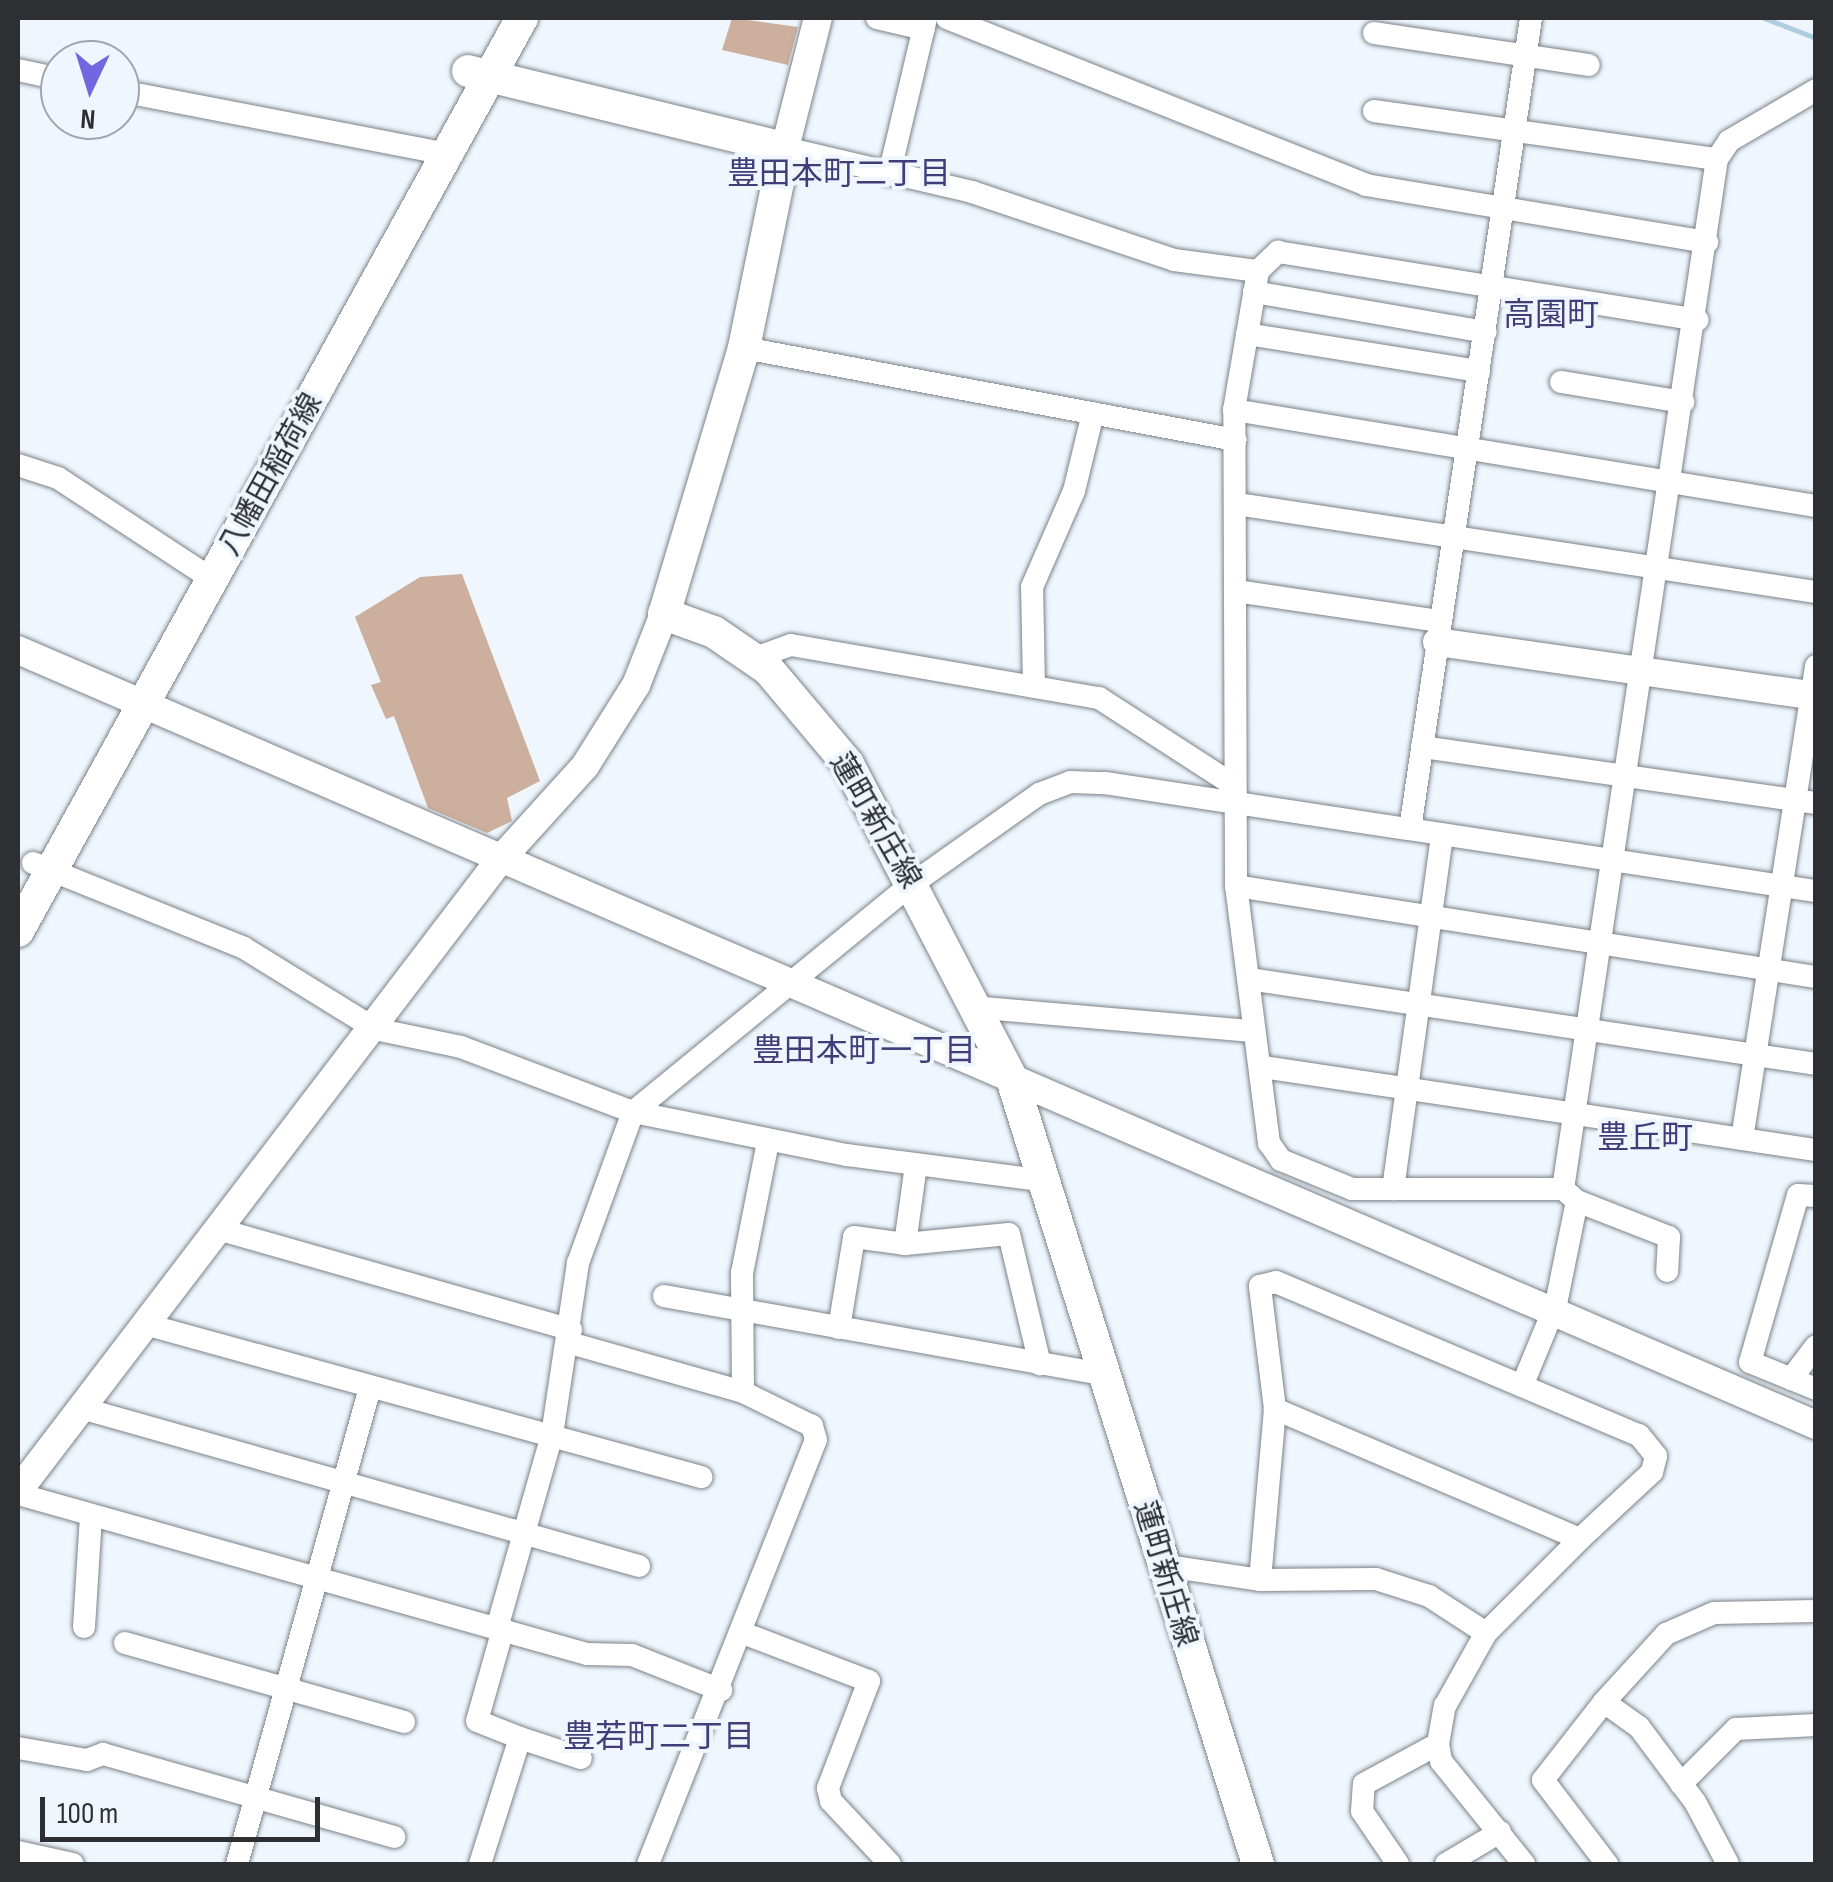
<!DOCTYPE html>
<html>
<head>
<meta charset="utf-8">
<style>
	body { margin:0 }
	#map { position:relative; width:1833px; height:1882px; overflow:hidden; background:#eff6fd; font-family:"Sofia Sans Condensed","Noto Sans JP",sans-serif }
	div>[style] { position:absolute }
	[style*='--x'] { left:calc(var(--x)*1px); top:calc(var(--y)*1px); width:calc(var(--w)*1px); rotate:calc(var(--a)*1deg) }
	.stream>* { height:5px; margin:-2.5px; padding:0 2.5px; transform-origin:2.5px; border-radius:2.5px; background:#aecee0 }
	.building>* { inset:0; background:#ccaf9d }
	.roads { filter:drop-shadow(0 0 2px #7b8288) drop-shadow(0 0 2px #7b8288) }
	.minor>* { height:22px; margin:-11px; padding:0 11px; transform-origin:11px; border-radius:11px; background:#fff }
	.tertiary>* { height:28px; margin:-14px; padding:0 14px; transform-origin:14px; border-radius:14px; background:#fff }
	.secondary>* { height:32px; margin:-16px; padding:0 16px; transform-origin:16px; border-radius:16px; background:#fff }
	span { translate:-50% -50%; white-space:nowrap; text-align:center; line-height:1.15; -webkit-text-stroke:8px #eff6fd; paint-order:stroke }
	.street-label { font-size:30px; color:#2d2f32 }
	.neighbourhood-label { font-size:32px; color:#423c79 }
	.frame { position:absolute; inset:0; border:20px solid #2d2f32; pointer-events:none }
	.north { position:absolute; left:40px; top:40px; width:100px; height:100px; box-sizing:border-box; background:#eff6fd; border:2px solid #a1a6ac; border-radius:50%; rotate:184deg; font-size:28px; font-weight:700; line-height:40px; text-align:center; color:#2d2f32 }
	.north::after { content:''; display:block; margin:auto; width:35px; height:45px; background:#7466e1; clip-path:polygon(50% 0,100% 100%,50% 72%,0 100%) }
	.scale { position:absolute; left:40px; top:1797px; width:280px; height:45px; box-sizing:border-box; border:5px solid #2d2f32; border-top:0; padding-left:12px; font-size:30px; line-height:35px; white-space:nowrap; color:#2d2f32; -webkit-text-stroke:8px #eff6fd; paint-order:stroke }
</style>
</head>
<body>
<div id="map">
	<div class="stream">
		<i style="--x:1764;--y:18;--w:56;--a:21"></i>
	</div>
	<div class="building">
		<i style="clip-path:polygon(732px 18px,798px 27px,788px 65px,722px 50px)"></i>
		<i style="clip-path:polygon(462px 574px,540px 781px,507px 798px,512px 821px,487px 833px,428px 808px,394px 716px,386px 719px,371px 685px,381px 682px,355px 617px,420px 577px)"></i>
	</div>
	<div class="roads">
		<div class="minor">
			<i style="--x:877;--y:18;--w:48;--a:13.2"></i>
			<i style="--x:947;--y:18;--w:451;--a:21.7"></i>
			<i style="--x:1366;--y:185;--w:346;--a:9.5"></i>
			<i style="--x:1374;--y:33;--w:217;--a:8.5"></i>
			<i style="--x:18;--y:70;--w:43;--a:12.1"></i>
			<i style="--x:120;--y:91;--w:332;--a:10.9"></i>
			<i style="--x:1374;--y:111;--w:346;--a:8"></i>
			<i style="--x:785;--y:148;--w:192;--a:13.2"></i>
			<i style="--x:972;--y:192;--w:213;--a:18.6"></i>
			<i style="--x:1174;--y:260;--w:85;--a:7.5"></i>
			<i style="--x:889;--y:175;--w:161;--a:-76.7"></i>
			<i style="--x:1254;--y:292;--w:235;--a:9.8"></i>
			<i style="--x:1247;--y:334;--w:235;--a:9.1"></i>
			<i style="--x:744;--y:348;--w:500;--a:10.6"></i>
			<i style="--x:1561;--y:382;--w:124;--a:9.3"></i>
			<i style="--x:1234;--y:410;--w:590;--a:9.37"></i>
			<i style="--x:18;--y:465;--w:42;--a:18"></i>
			<i style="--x:58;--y:478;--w:186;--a:33.3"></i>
			<i style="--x:1237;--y:504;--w:586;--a:8.64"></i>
			<i style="--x:1236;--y:591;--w:206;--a:8.4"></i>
			<i style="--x:755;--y:658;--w:38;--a:-20"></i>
			<i style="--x:791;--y:645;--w:313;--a:9.8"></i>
			<i style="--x:1099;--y:698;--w:162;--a:32.9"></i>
			<i style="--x:1034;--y:687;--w:100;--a:-91.1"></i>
			<i style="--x:1032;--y:587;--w:105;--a:-66.4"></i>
			<i style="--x:1074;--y:491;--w:80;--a:-76.3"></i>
			<i style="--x:1422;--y:747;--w:398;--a:8.1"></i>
			<i style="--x:1410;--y:829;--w:820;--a:-81.51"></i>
			<i style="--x:33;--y:863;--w:227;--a:21.9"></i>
			<i style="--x:244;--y:948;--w:154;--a:31.7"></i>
			<i style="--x:375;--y:1029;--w:88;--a:11.8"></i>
			<i style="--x:461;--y:1047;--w:184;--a:20.7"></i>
			<i style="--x:633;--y:1112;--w:218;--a:11.4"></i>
			<i style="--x:847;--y:1155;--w:203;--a:7.4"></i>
			<i style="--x:1236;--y:886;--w:587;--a:8.92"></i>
			<i style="--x:1249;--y:979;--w:573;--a:8.53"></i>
			<i style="--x:971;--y:1007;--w:283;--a:4.9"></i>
			<i style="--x:1263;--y:1067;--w:559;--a:8.54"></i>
			<i style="--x:1742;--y:1139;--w:479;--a:-81.1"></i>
			<i style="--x:1393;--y:1189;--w:358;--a:-82.1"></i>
			<i style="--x:1563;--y:1189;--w:1041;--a:-81.5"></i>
			<i style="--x:1717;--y:159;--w:22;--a:-56"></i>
			<i style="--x:1729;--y:141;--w:101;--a:-30.4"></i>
			<i style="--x:1816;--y:1196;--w:18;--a:-177"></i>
			<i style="--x:1798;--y:1195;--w:174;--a:106"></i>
			<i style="--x:1750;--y:1362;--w:71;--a:22.2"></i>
			<i style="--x:1577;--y:1201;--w:99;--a:21.4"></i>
			<i style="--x:1669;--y:1237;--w:34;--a:93"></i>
			<i style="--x:221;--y:1230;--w:364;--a:15.9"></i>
			<i style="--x:905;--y:1244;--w:80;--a:-82.1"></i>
			<i style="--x:1276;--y:1282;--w:394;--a:22.9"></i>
			<i style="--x:1639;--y:1435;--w:27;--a:51"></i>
			<i style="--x:1656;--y:1456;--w:16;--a:104"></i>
			<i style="--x:1652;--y:1472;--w:98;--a:137.1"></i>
			<i style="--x:1580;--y:1539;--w:332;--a:-156.9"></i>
			<i style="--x:1275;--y:1409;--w:124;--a:-97"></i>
			<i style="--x:1260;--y:1286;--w:16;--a:-14"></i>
			<i style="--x:664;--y:1296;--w:450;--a:10.1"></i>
			<i style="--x:148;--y:1325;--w:574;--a:15.37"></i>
			<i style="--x:839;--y:1328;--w:92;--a:-80.6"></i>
			<i style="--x:854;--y:1237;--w:51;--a:7.8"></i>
			<i style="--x:905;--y:1244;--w:104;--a:-5.5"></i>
			<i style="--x:1009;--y:1234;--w:134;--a:76.6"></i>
			<i style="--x:570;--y:1343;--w:180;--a:15.8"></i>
			<i style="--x:1791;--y:1379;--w:41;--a:-52.9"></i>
			<i style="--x:1522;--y:1386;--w:89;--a:-67.5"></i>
			<i style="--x:1556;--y:1304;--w:105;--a:-78.5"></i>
			<i style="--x:1577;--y:1201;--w:18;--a:-139"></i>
			<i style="--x:1563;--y:1189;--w:211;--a:180"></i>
			<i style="--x:1352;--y:1189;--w:77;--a:-157.8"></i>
			<i style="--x:1281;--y:1160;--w:21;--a:-125"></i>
			<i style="--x:1269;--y:1143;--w:260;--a:-97.3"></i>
			<i style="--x:1236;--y:885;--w:475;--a:-90.2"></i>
			<i style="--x:1234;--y:410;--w:141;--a:-80.2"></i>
			<i style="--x:1258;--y:271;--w:28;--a:-44"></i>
			<i style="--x:1278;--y:252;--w:425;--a:9.2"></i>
			<i style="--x:81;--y:1408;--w:580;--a:15.81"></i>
			<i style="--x:18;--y:1494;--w:591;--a:15.71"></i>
			<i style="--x:587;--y:1654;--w:45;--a:1.3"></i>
			<i style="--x:632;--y:1655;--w:96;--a:21.5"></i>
			<i style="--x:1160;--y:1565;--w:101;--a:8.5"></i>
			<i style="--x:1260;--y:1580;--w:116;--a:-0.5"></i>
			<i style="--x:1376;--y:1579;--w:56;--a:17.8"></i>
			<i style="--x:1429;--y:1596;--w:68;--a:33"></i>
			<i style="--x:1260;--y:1580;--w:172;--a:-85"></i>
			<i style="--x:84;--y:1627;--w:112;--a:-86.4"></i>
			<i style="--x:497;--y:1628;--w:201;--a:-74.1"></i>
			<i style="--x:552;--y:1435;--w:174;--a:-81.4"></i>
			<i style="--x:578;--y:1263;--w:161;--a:-70"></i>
			<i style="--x:633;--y:1112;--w:360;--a:-39.3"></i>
			<i style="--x:912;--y:884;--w:156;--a:-35.3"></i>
			<i style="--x:1039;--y:794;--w:33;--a:-21"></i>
			<i style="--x:1070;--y:782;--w:35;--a:2"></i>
			<i style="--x:1105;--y:783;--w:719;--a:8.64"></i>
			<i style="--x:743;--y:1633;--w:135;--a:20.9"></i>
			<i style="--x:869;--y:1681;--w:115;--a:111"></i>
			<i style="--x:828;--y:1788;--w:13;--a:77"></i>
			<i style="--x:831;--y:1801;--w:86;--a:46.9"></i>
			<i style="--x:125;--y:1643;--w:290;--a:15.8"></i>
			<i style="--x:1604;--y:1702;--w:99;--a:128"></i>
			<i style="--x:1543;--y:1780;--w:106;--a:52.7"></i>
			<i style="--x:520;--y:1738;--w:64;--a:18.2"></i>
			<i style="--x:18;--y:1748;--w:70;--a:9.9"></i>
			<i style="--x:87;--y:1760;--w:17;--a:-21"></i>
			<i style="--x:103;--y:1754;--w:303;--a:15.9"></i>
			<i style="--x:1681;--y:1784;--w:78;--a:-45"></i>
			<i style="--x:1736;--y:1729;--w:80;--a:-2.9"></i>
			<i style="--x:18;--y:1852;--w:56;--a:12.3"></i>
			<i style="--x:237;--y:1864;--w:494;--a:-74.4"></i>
			<i style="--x:480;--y:1864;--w:132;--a:-72.4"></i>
			<i style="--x:520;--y:1738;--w:46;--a:-158.4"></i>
			<i style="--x:477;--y:1721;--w:96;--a:-74.2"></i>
			<i style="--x:648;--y:1864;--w:456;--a:-68.4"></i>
			<i style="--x:816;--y:1440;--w:15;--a:-106"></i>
			<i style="--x:812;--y:1426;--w:77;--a:-153.8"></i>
			<i style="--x:743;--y:1392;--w:119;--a:-90.5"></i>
			<i style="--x:742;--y:1273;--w:134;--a:-78.8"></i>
			<i style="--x:1398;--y:1864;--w:64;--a:-124.2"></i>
			<i style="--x:1362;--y:1811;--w:27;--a:-86"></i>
			<i style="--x:1364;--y:1784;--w:84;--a:-28.4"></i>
			<i style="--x:1446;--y:1864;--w:63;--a:-30.7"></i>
			<i style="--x:1524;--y:1864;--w:132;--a:-128.9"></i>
			<i style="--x:1441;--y:1761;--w:17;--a:-100"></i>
			<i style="--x:1438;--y:1744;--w:39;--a:-80"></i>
			<i style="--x:1445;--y:1706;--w:84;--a:-60.7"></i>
			<i style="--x:1486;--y:1633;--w:133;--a:-45"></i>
			<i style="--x:1728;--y:1864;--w:70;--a:-118"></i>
			<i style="--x:1695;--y:1802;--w:94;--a:-126.7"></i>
			<i style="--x:1639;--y:1727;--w:43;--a:-144.5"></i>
			<i style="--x:1604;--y:1702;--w:92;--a:-47.6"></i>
			<i style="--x:1666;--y:1634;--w:52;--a:-23.6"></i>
			<i style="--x:1714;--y:1613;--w:102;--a:-1.1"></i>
		</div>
		<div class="tertiary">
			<i style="--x:785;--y:148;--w:134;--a:-75.8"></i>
			<i style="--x:1437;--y:642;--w:383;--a:8.1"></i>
			<i style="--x:18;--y:650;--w:1958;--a:23.32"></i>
			<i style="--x:18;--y:1491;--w:793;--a:-52.64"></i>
			<i style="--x:499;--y:861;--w:128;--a:-47.8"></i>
			<i style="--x:585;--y:766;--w:96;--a:-57.8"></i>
			<i style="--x:636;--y:685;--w:76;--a:-68.5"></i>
		</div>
		<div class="secondary">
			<i style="--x:468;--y:71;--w:326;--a:13.7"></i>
			<i style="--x:785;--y:148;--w:204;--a:101.6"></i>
			<i style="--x:744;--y:348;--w:278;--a:106.7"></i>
			<i style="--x:664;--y:614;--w:53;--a:19.8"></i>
			<i style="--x:714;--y:632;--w:65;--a:34.4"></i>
			<i style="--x:768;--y:669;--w:124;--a:49.9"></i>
			<i style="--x:848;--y:764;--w:355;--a:62.5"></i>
			<i style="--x:1012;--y:1079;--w:823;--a:72.6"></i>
			<i style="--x:18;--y:931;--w:1043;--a:-61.1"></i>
		</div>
	</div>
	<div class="street-label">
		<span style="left:271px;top:475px;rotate:-61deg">八幡田稲荷線</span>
		<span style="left:875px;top:821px;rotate:60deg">蓮町新庄線</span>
		<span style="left:1165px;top:1574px;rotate:73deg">蓮町新庄線</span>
	</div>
	<div class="neighbourhood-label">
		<span style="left:839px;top:175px">豊田本町二丁目</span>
		<span style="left:1551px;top:316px">高園町</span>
		<span style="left:864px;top:1052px">豊田本町一丁目</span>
		<span style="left:1645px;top:1139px">豊丘町</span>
		<span style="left:659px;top:1738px">豊若町二丁目</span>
	</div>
	<div class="frame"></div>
	<div class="north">N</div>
	<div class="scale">100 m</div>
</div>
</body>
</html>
